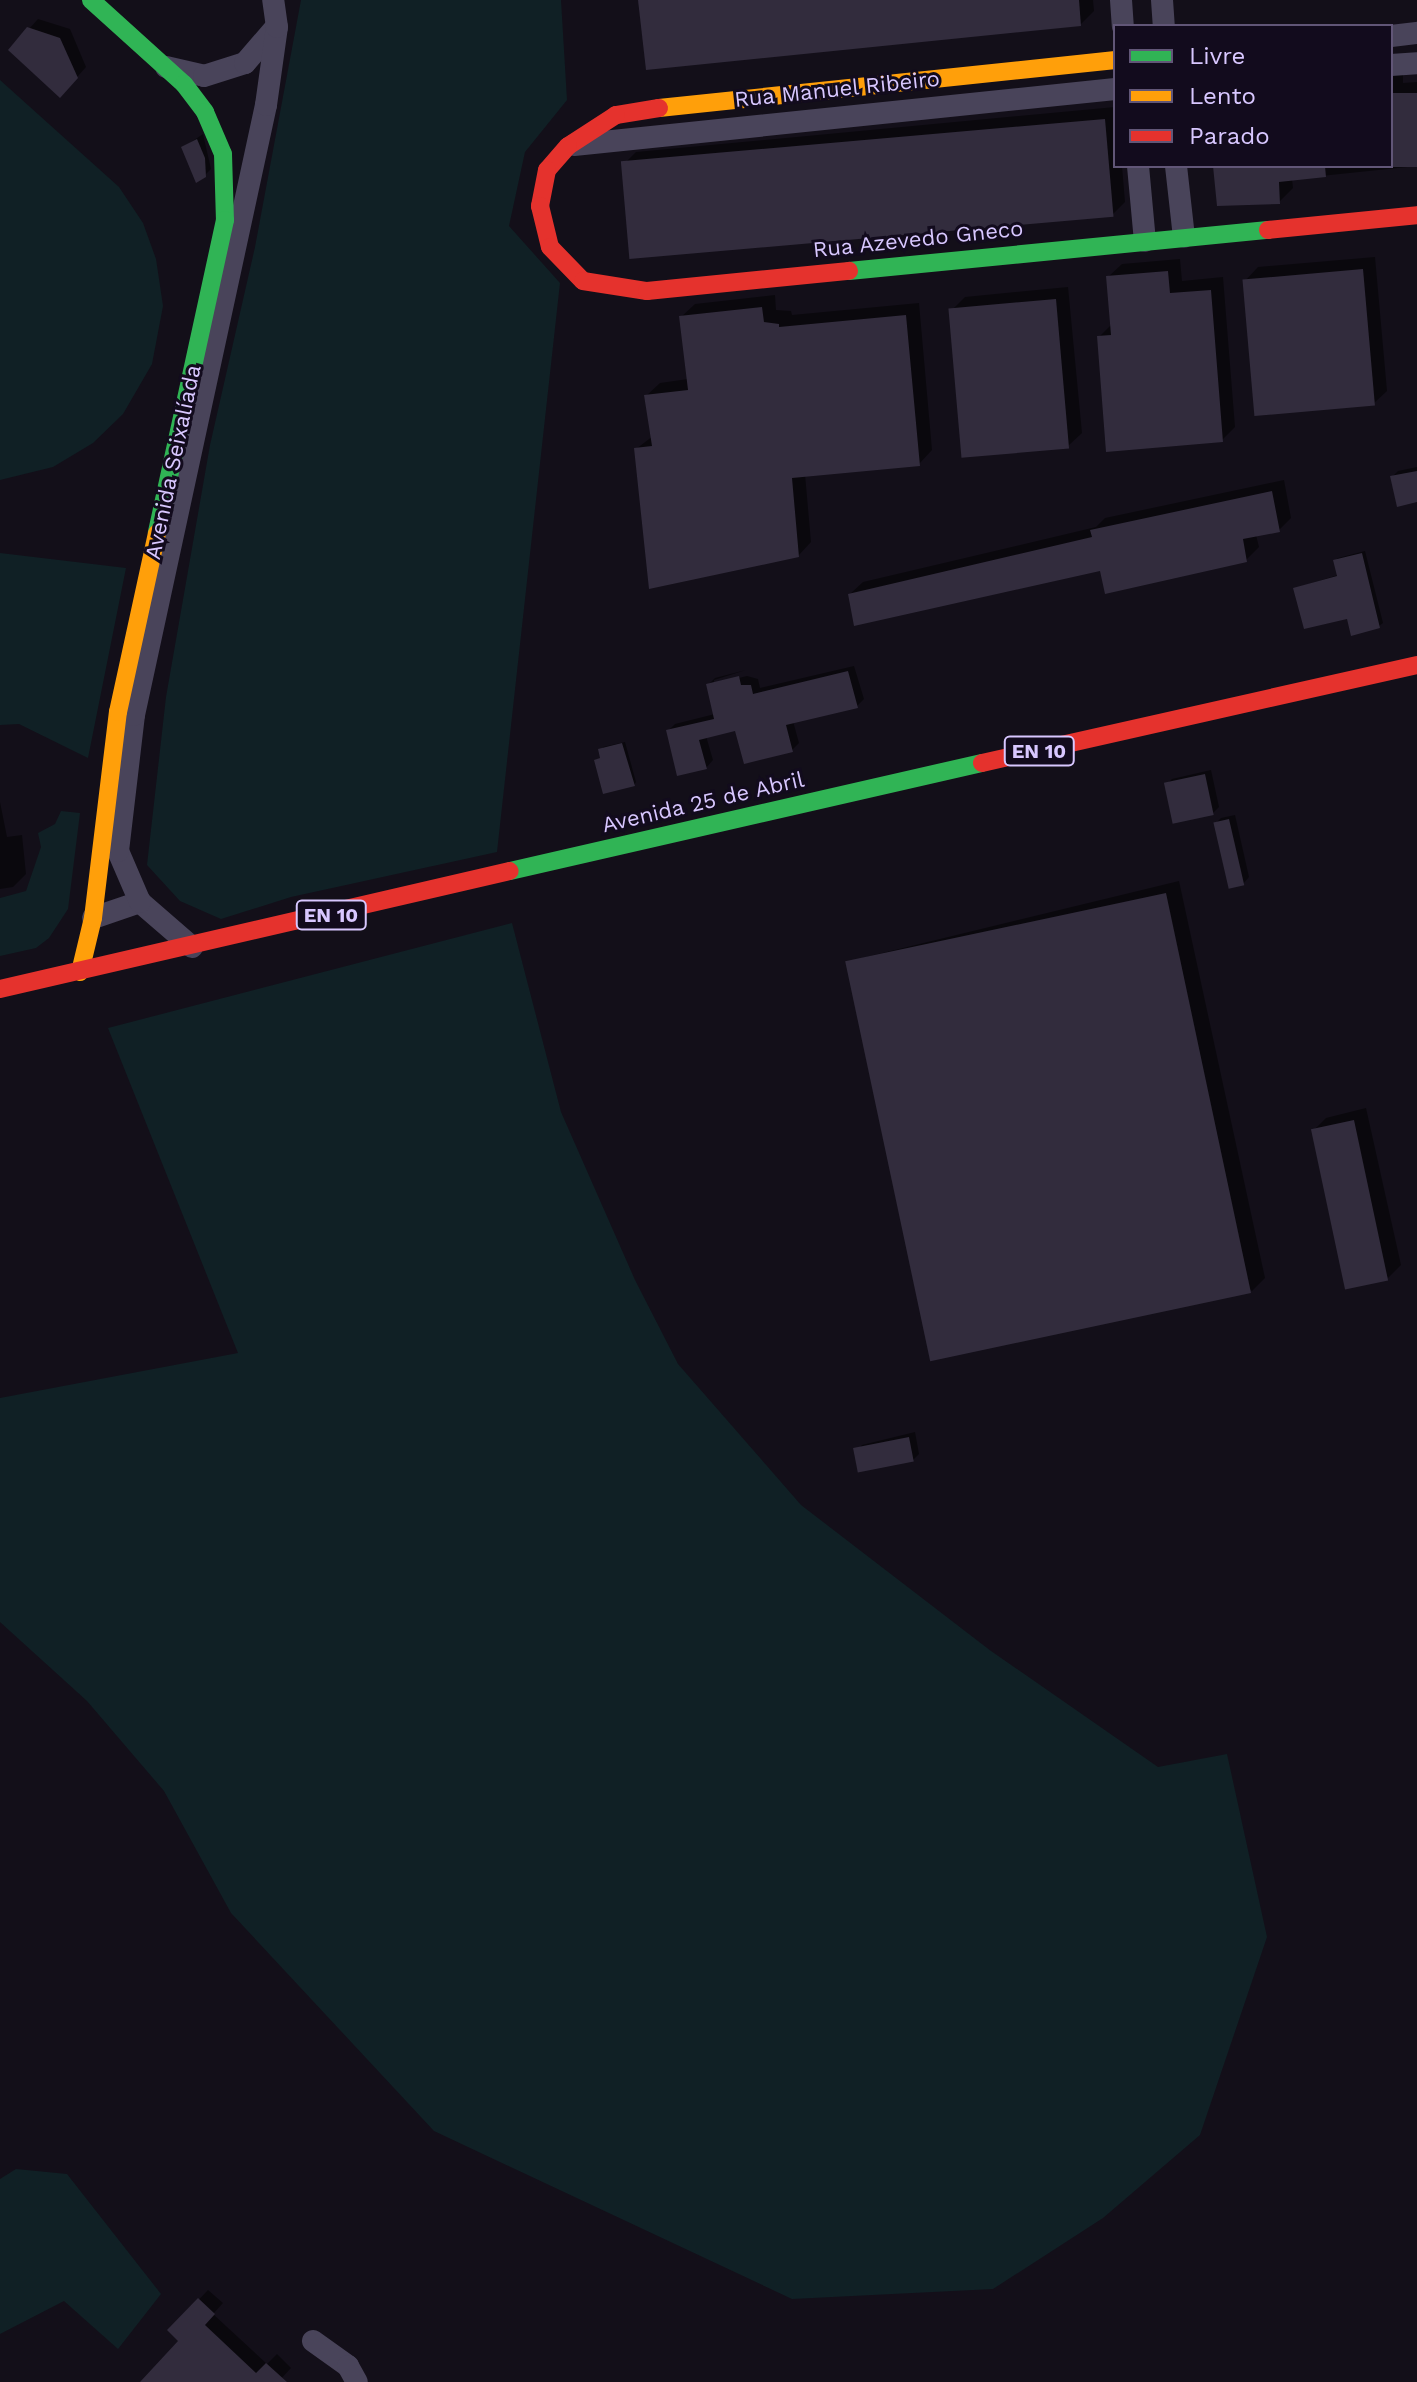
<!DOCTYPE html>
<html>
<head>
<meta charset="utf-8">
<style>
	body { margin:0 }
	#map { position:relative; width:1417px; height:2382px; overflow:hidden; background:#130f19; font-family:"Work Sans",sans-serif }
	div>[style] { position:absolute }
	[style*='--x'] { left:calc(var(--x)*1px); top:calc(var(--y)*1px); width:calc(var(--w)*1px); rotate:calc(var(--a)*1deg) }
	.green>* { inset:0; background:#102025 }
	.shadow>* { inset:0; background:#0007 }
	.building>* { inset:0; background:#322c3d; transform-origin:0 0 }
	.street>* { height:22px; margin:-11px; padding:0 11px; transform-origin:11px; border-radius:11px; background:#49445a }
	.fast>* { height:18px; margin:-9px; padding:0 9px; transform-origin:9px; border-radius:9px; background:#30b455 }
	.slow>* { height:18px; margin:-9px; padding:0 9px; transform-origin:9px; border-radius:9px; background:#ff9f0a }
	.jam>* { height:18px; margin:-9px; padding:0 9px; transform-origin:9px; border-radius:9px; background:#e5322d }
	span { translate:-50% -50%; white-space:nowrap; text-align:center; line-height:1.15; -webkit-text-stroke:6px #120b1d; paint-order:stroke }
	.shield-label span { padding:2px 6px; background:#120b1d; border:2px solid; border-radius:6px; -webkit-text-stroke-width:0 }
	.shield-label { font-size:20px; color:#d8c7ff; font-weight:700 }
	.street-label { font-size:22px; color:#d8c7ff }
	.legend { position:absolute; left:1113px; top:24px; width:280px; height:144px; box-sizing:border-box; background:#120b1d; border:2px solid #615677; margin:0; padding:10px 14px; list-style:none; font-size:24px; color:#d8c7ff }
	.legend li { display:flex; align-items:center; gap:16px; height:40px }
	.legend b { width:40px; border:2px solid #615677 }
</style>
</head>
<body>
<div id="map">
	<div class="green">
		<i style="clip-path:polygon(301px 0,561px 0,567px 100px,525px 152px,509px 226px,560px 283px,497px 852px,291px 897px,221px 919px,180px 901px,147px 865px,166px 697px,210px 445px,255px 247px)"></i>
		<i style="clip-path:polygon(0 80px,119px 187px,143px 223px,156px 259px,163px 306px,152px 364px,123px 414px,93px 443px,53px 467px,0 480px)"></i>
		<i style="clip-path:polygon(0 553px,126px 568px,88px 758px,19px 724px,0 725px)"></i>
		<i style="clip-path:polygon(61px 811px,80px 813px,68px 909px,49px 938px,36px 948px,0 956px,0 898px,26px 891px,41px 847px,38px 833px,55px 824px)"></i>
		<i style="clip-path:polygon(512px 923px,561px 1112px,635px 1280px,678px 1364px,801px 1505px,991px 1651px,1158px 1767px,1227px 1754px,1267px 1937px,1200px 2135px,1103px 2218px,993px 2289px,792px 2299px,434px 2131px,231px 1913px,164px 1791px,87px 1701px,0 1622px,0 1398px,238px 1353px,108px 1028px)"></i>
		<i style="clip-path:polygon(16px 2169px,67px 2174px,161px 2294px,118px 2349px,64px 2301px,0 2334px,0 2179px)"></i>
	</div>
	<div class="shadow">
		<i style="clip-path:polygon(640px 0,1093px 0,1094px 11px,1081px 24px)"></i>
		<i style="clip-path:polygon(38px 19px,70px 29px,86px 67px,70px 85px,29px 29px)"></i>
		<i style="clip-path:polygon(1391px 68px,1403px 68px,1403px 83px,1417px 82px,1417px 166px,1292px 179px,1293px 188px,1279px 202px,1215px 166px,1391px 166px)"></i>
		<i style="clip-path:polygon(1115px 107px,1115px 166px,1122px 166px,1125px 202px,1112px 215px,623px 165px,636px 152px)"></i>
		<i style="clip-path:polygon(203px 134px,211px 169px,204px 176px,184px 147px)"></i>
		<i style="clip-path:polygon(1375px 257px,1387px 391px,1373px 404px,1245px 281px,1258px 267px)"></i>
		<i style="clip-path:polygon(1180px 259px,1182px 281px,1223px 277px,1235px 427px,1222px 440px,1099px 337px,1112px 324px,1108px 277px,1122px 264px)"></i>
		<i style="clip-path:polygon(1068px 287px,1082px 433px,1068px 446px,951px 311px,965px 297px)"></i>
		<i style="clip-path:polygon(775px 295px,776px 310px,791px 311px,792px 315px,919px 303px,932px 450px,919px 464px,805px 474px,811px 542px,798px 556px,636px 449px,653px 436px,646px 396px,660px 383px,688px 379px,681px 317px,695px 304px)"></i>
		<i style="clip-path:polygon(1417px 467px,1417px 500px,1392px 477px,1398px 471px)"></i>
		<i style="clip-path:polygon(1284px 480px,1291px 518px,1279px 530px,1256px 535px,1259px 547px,1246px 560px,1101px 569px,850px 594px,863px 582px,1096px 527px,1105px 518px)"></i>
		<i style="clip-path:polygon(1365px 551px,1383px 623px,1379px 626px,1348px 616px,1296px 588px,1338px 575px,1335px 561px,1338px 558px)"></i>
		<i style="clip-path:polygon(854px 666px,864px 699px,857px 706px,793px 721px,799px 743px,792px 750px,737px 728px,706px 736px,713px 760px,706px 768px,668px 731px,675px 724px,715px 714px,708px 685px,715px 678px,746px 670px,714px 680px,714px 684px,747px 676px,758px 679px,760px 688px)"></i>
		<i style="clip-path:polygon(625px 742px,636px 782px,634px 785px,596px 760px,602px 757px,603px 747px)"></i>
		<i style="clip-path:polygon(1211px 770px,1219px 807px,1213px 813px,1166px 785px,1172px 779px)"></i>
		<i style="clip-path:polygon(0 802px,7px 837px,22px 835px,26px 874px,13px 887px,0 889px)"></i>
		<i style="clip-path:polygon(1235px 815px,1249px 877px,1243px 884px,1215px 824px,1221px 818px)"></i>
		<i style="clip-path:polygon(1179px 881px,1265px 1278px,1252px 1291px,849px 971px,862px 958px)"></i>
		<i style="clip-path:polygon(1366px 1108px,1401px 1265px,1388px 1278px,1313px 1131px,1326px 1118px)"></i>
		<i style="clip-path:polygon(915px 1432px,919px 1454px,913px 1460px,856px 1452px,862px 1445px)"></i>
		<i style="clip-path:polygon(208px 2290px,223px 2303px,213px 2314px,267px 2364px,277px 2354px,291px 2368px,278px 2382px,157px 2382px,181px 2341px,170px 2330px)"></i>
	</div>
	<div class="building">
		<i style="clip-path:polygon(638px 0,1079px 0,1081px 26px,646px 70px)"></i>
		<i style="clip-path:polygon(27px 27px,60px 38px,78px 78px,60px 98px,8px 50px)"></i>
		<i style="left:1417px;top:93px;width:74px;height:26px;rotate:90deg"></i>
		<i style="left:1105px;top:119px;width:98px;height:486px;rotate:85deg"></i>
		<i style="clip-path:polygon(197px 139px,205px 158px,206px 177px,196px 183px,181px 147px)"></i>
		<i style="clip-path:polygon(1213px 166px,1325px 166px,1326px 177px,1279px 182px,1280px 204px,1217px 206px)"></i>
		<i style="left:1363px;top:269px;width:137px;height:121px;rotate:85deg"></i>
		<i style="clip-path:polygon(1168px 271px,1170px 293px,1211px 290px,1223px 442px,1106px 452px,1097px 336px,1111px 335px,1106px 276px)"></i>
		<i style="left:1056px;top:299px;width:150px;height:108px;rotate:85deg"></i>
		<i style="clip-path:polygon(762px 307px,764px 322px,779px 324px,779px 327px,906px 315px,920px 466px,792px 478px,799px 557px,649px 589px,634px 448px,652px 446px,644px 395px,688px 390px,679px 316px)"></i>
		<i style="clip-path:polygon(1417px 471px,1417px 502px,1397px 507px,1390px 476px)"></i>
		<i style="clip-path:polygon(1272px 491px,1280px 532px,1243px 539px,1247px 562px,1105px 594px,1100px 571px,854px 626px,848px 594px,1092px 537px,1090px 530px)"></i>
		<i style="clip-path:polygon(1362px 553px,1380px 628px,1351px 636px,1347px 619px,1304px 629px,1293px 588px,1337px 576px,1333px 560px)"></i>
		<i style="clip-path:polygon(848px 671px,858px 708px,786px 725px,793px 752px,744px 764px,735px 731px,699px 740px,707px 769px,677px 776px,666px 730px,714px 719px,706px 684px,739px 676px,741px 685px,751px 685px,753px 694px)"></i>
		<i style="clip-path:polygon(622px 743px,635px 786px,603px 794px,594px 760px,600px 758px,598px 749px)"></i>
		<i style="left:1205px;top:774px;width:42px;height:42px;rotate:78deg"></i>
		<i style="left:1229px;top:819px;width:68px;height:16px;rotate:77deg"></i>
		<i style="left:1166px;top:893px;width:409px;height:328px;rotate:78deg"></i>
		<i style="left:1354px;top:1120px;width:164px;height:44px;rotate:78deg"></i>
		<i style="left:909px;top:1437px;width:25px;height:57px;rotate:79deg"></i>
		<i style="clip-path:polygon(198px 2298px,215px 2314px,205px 2325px,256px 2373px,266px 2363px,287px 2382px,140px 2382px,178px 2341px,167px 2330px)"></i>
	</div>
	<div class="street">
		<i style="--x:1121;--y:0;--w:26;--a:86"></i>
		<i style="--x:1162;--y:0;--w:26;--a:86"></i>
		<i style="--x:1391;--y:36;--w:26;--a:-7"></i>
		<i style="--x:1391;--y:65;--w:26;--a:-4"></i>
		<i style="--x:166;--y:67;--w:39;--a:13"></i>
		<i style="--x:204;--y:76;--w:43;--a:-17.6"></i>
		<i style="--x:245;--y:63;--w:48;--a:-49.3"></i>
		<i style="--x:574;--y:145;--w:544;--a:-5.91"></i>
		<i style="--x:1138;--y:166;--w:75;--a:84.7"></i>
		<i style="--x:1176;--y:166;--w:71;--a:83.6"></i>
		<i style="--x:93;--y:918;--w:50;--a:-18.8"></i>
		<i style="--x:192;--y:947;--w:69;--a:-139.1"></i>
		<i style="--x:140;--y:902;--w:56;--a:-113.3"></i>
		<i style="--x:118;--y:851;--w:137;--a:-83.3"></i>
		<i style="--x:134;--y:715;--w:624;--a:-77.79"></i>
		<i style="--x:266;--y:105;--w:79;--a:-82"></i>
		<i style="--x:277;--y:27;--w:27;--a:-98"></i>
		<i style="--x:313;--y:2341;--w:43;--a:35.5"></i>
		<i style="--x:348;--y:2366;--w:18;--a:61"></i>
	</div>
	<div class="fast">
		<i style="--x:91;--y:0;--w:125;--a:42.1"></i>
		<i style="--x:184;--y:84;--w:35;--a:53"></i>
		<i style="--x:205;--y:112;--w:46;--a:66.8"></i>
		<i style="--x:223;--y:154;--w:66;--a:88.3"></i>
		<i style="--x:225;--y:220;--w:320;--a:102.3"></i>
		<i style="--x:849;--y:271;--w:421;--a:-5.6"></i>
		<i style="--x:510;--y:871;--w:484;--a:-12.9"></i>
	</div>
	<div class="slow">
		<i style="--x:659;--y:108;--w:459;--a:-6"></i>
		<i style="--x:80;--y:972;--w:56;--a:-76.5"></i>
		<i style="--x:93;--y:918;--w:208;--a:-83.1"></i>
		<i style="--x:118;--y:712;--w:183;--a:-77.7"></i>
	</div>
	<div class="jam">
		<i style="--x:659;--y:108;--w:44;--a:170.8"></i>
		<i style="--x:616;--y:115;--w:57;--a:147.1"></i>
		<i style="--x:568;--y:146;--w:32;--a:131"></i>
		<i style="--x:547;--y:170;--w:37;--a:101"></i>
		<i style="--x:540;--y:206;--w:42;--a:76.3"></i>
		<i style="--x:550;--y:247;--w:47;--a:45.9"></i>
		<i style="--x:583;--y:281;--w:65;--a:8.9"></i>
		<i style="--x:647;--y:291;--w:203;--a:-5.7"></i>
		<i style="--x:1268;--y:230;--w:150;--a:-5.7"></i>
		<i style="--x:982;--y:763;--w:446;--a:-12.7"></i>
		<i style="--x:0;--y:989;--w:523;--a:-13.03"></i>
	</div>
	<div class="shield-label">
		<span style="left:1039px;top:751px">EN 10</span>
		<span style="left:331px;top:915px">EN 10</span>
	</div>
	<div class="street-label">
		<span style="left:837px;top:89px;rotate:-6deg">Rua Manuel Ribeiro</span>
		<span style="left:918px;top:239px;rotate:-6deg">Rua Azevedo Gneco</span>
		<span style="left:173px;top:462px;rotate:-78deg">Avenida Seixalíada</span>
		<span style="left:703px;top:802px;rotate:-13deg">Avenida 25 de Abril</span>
	</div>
	<ul class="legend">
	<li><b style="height:10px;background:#30b455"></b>Livre</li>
	<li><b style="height:10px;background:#ff9f0a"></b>Lento</li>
	<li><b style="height:10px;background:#e5322d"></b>Parado</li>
	</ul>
</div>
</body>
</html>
